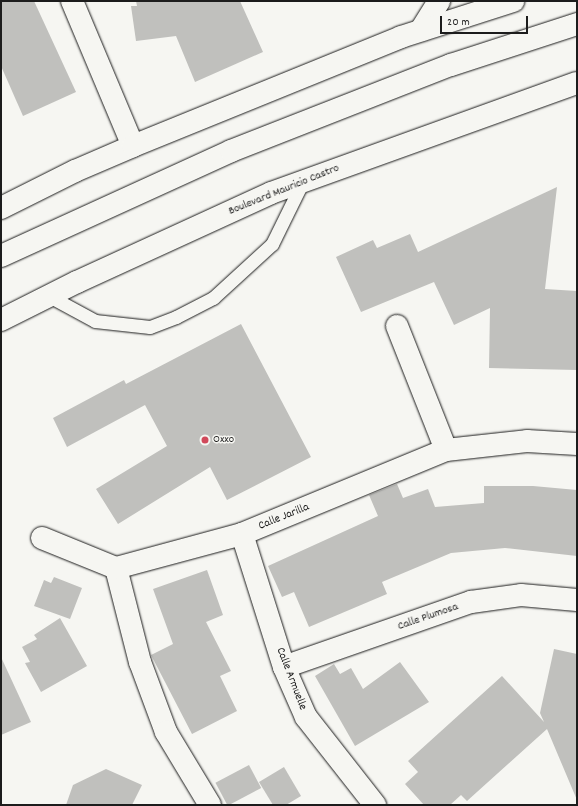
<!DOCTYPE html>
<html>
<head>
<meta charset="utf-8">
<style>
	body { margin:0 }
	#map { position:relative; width:578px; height:806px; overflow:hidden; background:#f6f6f2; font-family:Dekko,sans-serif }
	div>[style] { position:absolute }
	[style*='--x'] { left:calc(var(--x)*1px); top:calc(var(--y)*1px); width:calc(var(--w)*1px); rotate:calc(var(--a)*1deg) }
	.building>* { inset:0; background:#c0c0bd; transform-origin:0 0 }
	.roads { filter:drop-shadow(0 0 1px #1c1c1c) drop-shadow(0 0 1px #1c1c1c) }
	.lane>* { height:13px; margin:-6.5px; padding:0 6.5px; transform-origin:6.5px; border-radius:6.5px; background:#f6f6f2 }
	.street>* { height:22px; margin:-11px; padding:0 11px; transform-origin:11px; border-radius:11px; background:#f6f6f2 }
	.primary>* { height:22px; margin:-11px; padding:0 11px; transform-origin:11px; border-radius:11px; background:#f6f6f2 }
	.dots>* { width:11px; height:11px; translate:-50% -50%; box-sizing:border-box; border:2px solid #f6f6f2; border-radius:50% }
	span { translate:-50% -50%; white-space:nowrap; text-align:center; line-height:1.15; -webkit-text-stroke:3px #f6f6f2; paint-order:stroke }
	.street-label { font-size:12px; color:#1c1c1c }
	.poi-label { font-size:12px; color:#1c1c1c }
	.left { translate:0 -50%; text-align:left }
	.frame { position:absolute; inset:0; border:2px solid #1c1c1c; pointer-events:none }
	.scale { position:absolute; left:440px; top:16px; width:88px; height:18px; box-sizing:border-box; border:2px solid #1c1c1c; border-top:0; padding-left:5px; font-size:12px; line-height:14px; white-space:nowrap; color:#1c1c1c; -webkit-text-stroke:3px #f6f6f2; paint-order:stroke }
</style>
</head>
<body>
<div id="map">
	<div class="building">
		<i style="clip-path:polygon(1px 1px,34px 1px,76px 92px,23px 116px,1px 66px)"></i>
		<i style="clip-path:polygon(136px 1px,240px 1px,263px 52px,195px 82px,176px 36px,136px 41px,131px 6px,137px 6px)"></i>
		<i style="clip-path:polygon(557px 187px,545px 289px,577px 291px,577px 370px,489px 368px,490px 308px,454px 325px,434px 282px,361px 312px,336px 257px,373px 240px,377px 248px,410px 234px,418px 252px)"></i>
		<i style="clip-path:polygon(241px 324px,311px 457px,227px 500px,210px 467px,118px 524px,96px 489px,167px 446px,145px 405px,67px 447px,53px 418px,124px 380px,126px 384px)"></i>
		<i style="clip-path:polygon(397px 484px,403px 498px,428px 489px,435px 507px,484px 503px,484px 486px,533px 486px,577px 490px,577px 556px,505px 548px,451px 553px,382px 582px,387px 594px,309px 627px,294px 592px,282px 597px,268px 566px,378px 516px,369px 495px)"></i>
		<i style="clip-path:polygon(207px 570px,223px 615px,206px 622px,231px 671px,220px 676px,237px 711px,192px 734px,151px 655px,173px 644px,153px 589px)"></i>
		<i style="clip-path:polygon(54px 577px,82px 588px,70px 619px,34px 606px,44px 580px,51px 583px)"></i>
		<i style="clip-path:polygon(60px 618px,87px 666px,41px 692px,25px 663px,30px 662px,22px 647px,37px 639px,34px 635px)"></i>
		<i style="clip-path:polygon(554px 649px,577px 654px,577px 800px,547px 729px,467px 801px,461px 795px,450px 805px,424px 805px,405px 784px,418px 772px,408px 761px,502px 676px,544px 722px,540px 713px)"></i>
		<i style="clip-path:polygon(1px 657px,31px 722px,1px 735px)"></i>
		<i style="clip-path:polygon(400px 662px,429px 702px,355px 746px,315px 676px,334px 664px,340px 674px,351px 668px,363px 689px)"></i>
		<i style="left:249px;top:765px;width:26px;height:38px;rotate:62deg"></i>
		<i style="clip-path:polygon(284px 767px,301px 796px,286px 805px,273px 805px,259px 782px)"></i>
		<i style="clip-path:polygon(106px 769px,142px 785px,132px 805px,66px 805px,73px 785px)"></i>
	</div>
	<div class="roads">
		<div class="lane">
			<i style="--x:49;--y:296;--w:52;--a:28.5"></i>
			<i style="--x:95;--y:321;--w:55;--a:6.2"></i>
			<i style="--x:150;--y:327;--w:28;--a:-21"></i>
			<i style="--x:176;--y:317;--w:42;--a:-27.2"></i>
			<i style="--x:213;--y:298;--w:80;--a:-42.5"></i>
			<i style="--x:272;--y:244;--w:70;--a:-63.8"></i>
		</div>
		<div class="street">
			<i style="--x:72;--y:1;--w:157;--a:67.2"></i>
			<i style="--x:421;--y:30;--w:34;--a:-58"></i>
			<i style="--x:1;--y:208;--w:83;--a:-26.6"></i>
			<i style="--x:75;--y:171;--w:63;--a:-23.3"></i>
			<i style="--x:133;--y:146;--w:289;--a:-22.1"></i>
			<i style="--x:401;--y:37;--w:118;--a:-17.8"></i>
			<i style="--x:397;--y:326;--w:133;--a:68.4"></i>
			<i style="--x:242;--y:534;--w:139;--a:72.5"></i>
			<i style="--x:284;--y:667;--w:55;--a:66.3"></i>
			<i style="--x:306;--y:717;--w:112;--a:51.9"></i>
			<i style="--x:42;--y:538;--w:80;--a:22.1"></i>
			<i style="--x:116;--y:568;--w:97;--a:75.7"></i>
			<i style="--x:140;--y:662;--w:75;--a:69.6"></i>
			<i style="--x:166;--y:732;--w:85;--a:58.9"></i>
			<i style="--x:116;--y:568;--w:131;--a:-15.1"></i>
			<i style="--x:242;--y:534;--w:221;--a:-22.4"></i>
			<i style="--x:446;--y:450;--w:81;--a:-6.3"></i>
			<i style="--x:527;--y:441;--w:50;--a:3.4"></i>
			<i style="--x:284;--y:667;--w:198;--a:-19.2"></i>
			<i style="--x:471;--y:602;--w:50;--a:-8"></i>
			<i style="--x:521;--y:595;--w:56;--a:5.1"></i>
		</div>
		<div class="primary">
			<i style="--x:1;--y:256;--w:253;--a:-24.5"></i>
			<i style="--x:231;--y:151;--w:236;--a:-21.4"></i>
			<i style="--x:451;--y:65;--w:133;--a:-18"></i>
			<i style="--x:1;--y:320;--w:85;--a:-26.6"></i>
			<i style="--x:77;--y:282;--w:213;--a:-24.6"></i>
			<i style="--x:271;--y:193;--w:325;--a:-19.8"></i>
		</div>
	</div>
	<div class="dots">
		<i style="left:205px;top:440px;background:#d1495b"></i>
	</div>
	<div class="street-label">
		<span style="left:284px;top:190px;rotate:-22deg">Boulevard Mauricio Castro</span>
		<span style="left:284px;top:517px;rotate:-22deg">Calle Jarilla</span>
		<span style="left:428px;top:617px;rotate:-19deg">Calle Plumosa</span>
		<span style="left:291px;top:679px;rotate:69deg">Calle Armuelle</span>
	</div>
	<div class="poi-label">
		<span class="left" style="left:213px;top:440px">Oxxo</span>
	</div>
	<div class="frame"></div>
	<div class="scale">20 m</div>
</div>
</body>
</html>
